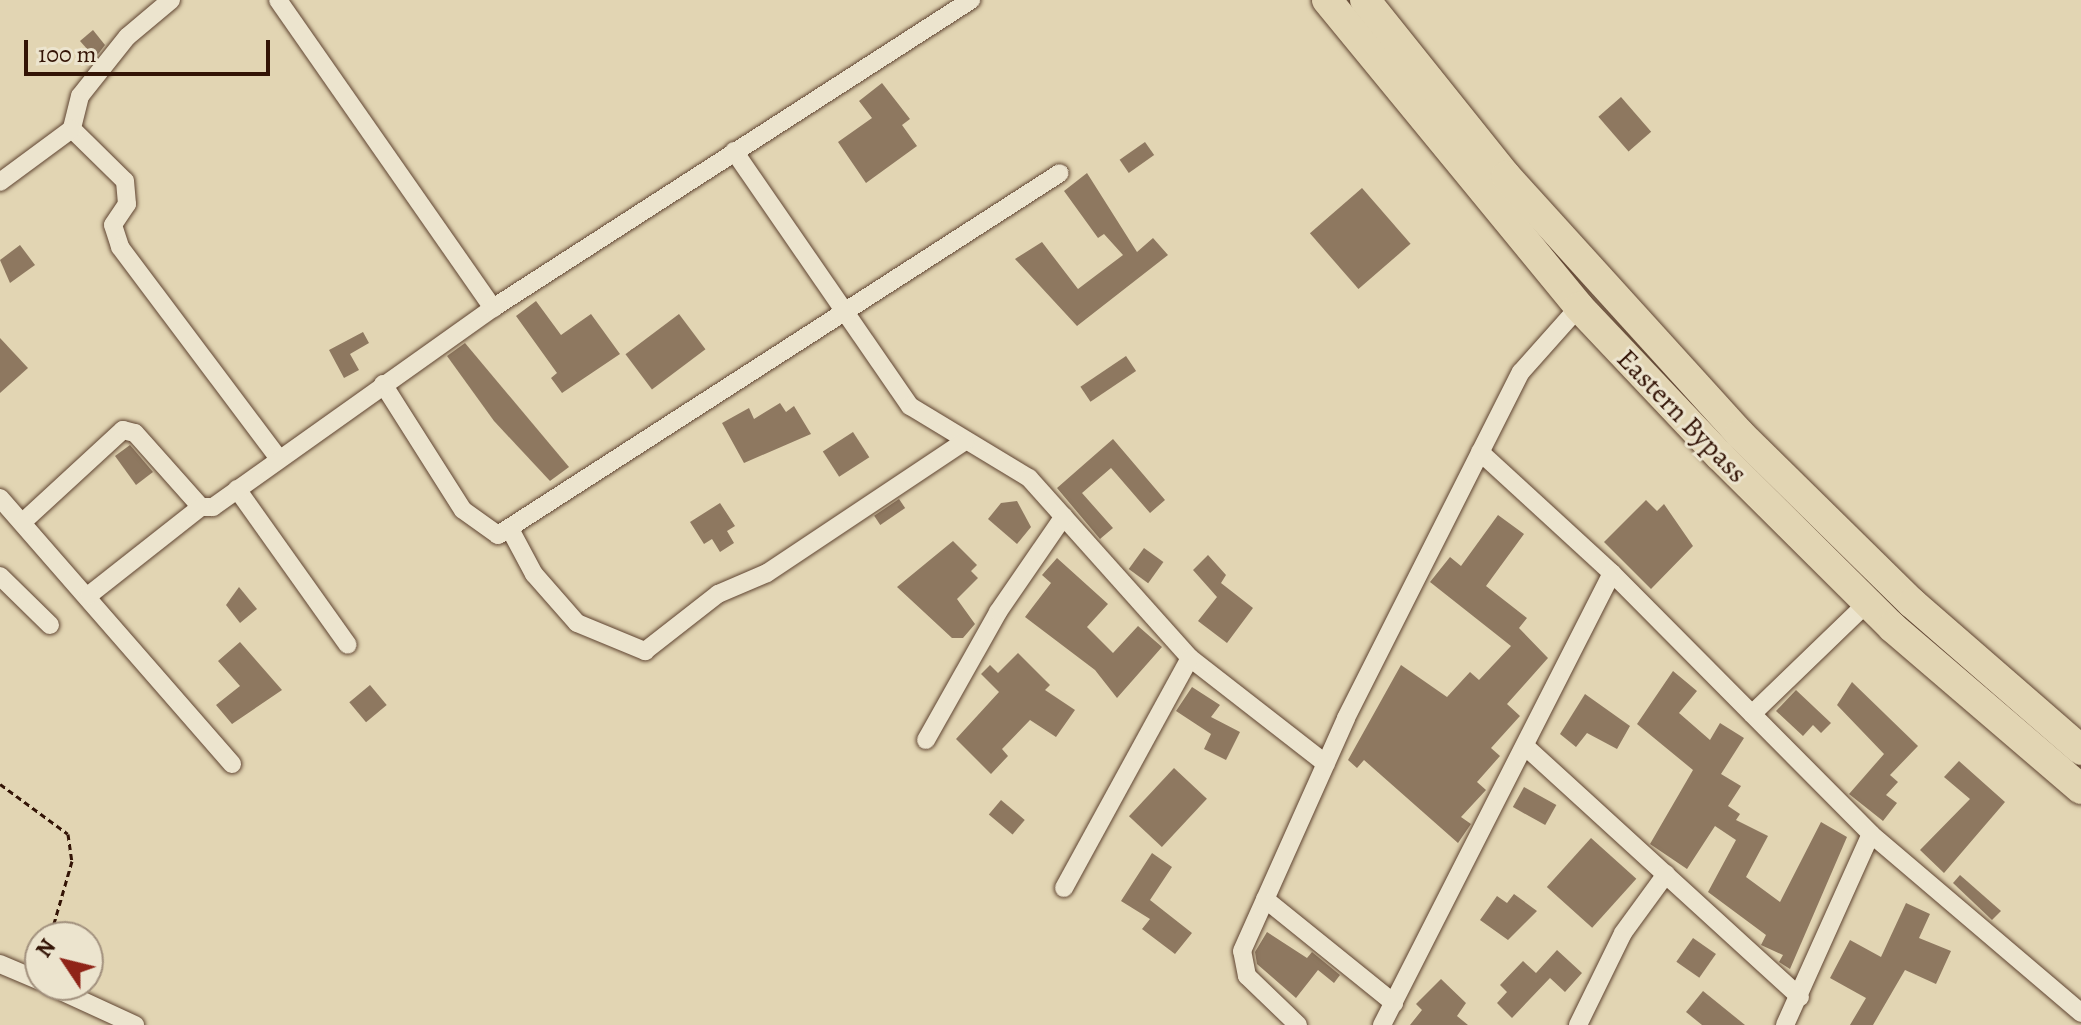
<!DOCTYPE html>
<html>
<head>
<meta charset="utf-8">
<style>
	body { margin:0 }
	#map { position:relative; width:2081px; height:1025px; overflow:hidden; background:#e2d5b3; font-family:Alegreya,serif }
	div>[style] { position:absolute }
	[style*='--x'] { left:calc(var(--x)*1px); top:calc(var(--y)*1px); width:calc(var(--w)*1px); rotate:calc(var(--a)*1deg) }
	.building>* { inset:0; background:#8e7860; transform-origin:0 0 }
	.path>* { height:3px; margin-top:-1.5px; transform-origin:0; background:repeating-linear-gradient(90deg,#331406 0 6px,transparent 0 10px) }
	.roads { filter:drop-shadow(0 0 2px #5f4431) drop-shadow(0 0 2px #5f4431) }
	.minor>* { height:18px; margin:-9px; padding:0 9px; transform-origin:9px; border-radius:9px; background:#ece4ce }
	.primary>* { height:30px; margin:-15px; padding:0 15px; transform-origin:15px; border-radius:15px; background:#e2d5b3 }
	span { translate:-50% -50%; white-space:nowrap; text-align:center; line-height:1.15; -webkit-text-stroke:6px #ece4ce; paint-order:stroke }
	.street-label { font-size:28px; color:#331406 }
	.north { position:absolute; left:24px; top:921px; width:80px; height:80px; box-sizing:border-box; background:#ece4ce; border:2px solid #a2917e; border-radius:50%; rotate:305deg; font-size:22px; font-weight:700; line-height:32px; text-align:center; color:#331406 }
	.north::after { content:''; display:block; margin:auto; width:28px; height:36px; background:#8f2418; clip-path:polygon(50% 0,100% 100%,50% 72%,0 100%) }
	.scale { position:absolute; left:24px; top:40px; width:246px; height:36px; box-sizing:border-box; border:4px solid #331406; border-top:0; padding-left:10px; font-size:24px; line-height:28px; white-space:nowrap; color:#331406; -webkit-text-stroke:6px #ece4ce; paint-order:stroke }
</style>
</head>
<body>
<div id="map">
	<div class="building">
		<i style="clip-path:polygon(93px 30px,105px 45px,95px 58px,80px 41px)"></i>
		<i style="clip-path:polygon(882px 83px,910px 119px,902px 125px,917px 146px,866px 183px,838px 142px,872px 118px,859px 101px)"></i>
		<i style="left:1621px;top:97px;width:46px;height:30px;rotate:49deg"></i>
		<i style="left:1145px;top:142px;width:16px;height:31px;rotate:55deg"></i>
		<i style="clip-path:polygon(1087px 173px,1137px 252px,1153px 238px,1168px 255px,1077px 326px,1015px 259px,1042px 242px,1078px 289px,1123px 255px,1104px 234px,1098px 238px,1064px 191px)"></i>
		<i style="left:1362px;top:188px;width:74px;height:69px;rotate:49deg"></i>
		<i style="clip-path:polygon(20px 245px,35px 265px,10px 283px,0 260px)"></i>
		<i style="clip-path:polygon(536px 301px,561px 335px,591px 314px,620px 354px,562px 393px,551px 378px,557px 373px,516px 316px)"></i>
		<i style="left:679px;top:314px;width:44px;height:67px;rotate:53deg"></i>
		<i style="clip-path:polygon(363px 332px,369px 343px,350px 354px,359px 370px,344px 378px,329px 350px)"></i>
		<i style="clip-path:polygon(0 338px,28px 368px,0 393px)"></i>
		<i style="clip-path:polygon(465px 343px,569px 467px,550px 481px,494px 421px,447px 356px)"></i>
		<i style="left:1126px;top:356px;width:18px;height:55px;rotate:56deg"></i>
		<i style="clip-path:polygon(780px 403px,786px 412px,794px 406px,811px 434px,744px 463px,722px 423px,749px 408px,754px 419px)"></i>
		<i style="left:853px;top:432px;width:30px;height:36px;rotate:57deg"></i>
		<i style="clip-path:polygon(1113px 439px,1165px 500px,1150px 513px,1111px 468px,1082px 493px,1113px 528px,1100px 539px,1057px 488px)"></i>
		<i style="clip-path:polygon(130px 445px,153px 472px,136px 485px,115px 456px)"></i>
		<i style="left:899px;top:499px;width:11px;height:30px;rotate:56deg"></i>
		<i style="clip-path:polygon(1646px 500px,1657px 511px,1664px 504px,1693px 546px,1651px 589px,1604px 542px)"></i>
		<i style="clip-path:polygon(1017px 501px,1031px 527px,1017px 544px,988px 519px,1001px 503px)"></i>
		<i style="clip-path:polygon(720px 503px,735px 526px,727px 531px,734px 543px,720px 552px,712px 539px,704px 544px,690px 522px)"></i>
		<i style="clip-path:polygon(1498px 515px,1524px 534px,1486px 586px,1527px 618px,1519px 628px,1548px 658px,1507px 704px,1520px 716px,1491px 748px,1500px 756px,1477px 782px,1486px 790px,1461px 817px,1471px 824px,1458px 843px,1364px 760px,1357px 768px,1348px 760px,1401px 665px,1447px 697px,1470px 672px,1479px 680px,1511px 646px,1430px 582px,1450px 557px,1461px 566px)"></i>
		<i style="clip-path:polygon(953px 541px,977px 565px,971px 571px,978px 578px,957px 599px,975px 624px,963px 638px,952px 638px,897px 587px)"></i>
		<i style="left:1144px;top:548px;width:24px;height:26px;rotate:36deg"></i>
		<i style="clip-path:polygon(1208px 555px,1226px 575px,1221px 583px,1253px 608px,1227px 643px,1198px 621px,1217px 597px,1193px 570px)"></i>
		<i style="clip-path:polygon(1057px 558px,1108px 604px,1087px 627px,1113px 653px,1138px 626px,1162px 647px,1117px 698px,1095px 670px,1025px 617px,1051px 583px,1042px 575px)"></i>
		<i style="clip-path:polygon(239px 587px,257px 609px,240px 623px,226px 605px)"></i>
		<i style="clip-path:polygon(240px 642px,282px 690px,232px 724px,216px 705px,240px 686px,218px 661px)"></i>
		<i style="clip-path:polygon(1018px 653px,1050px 685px,1045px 690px,1075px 710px,1056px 737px,1030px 720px,1002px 749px,1008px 756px,991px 774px,956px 739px,999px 692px,981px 674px,990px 665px,998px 673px)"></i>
		<i style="clip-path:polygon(1673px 671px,1697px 691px,1679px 713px,1710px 740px,1720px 723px,1744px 738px,1721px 774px,1741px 786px,1728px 806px,1740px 814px,1736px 820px,1768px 836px,1746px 877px,1780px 902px,1821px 822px,1847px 837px,1790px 969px,1779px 962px,1783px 955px,1761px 945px,1766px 935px,1708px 892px,1736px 840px,1715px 826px,1687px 869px,1650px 844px,1693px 770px,1637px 724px)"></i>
		<i style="clip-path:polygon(1852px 682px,1918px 746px,1890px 775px,1898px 782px,1886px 795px,1897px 803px,1883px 821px,1849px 794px,1884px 754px,1837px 705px)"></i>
		<i style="left:370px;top:685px;width:26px;height:27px;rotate:50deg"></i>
		<i style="clip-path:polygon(1192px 687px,1220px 705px,1211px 717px,1240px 732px,1226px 760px,1204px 749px,1211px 734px,1176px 711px)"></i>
		<i style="clip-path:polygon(1796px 690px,1831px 723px,1821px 733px,1813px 725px,1803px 736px,1776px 711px)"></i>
		<i style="clip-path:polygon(1585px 694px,1630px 726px,1617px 749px,1587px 733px,1576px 747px,1560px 734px)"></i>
		<i style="clip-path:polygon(1959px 761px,2005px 802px,1944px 873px,1920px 850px,1970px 799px,1944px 777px)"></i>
		<i style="left:1174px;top:768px;width:45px;height:66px;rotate:43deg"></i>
		<i style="left:1524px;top:787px;width:37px;height:23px;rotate:29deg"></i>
		<i style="left:1001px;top:800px;width:31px;height:19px;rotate:40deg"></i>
		<i style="left:1591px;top:838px;width:61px;height:66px;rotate:42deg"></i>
		<i style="clip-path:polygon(1152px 853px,1172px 867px,1150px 900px,1192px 933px,1175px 954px,1142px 929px,1150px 919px,1121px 901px)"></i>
		<i style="clip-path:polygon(1960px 875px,2001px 911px,1992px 920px,1953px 883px)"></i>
		<i style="clip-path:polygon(1514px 894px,1537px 911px,1508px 940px,1480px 920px,1497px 896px,1507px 903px)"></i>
		<i style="clip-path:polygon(1906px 903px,1930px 914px,1919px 938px,1951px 951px,1936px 984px,1905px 970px,1873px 1025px,1850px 1025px,1866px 998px,1830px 978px,1850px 940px,1881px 957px)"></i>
		<i style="clip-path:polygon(1267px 932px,1307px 958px,1312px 952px,1340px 975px,1334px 983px,1318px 970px,1296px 998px,1257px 964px,1255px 952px)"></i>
		<i style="left:1693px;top:938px;width:28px;height:29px;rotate:35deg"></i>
		<i style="clip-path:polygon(1557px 950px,1582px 973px,1565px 992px,1550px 978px,1512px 1018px,1497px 1003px,1507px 992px,1500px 985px,1523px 961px,1536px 973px)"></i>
		<i style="clip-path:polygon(1441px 979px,1466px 1003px,1457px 1016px,1468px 1025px,1410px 1025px,1422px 1010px,1416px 1004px)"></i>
		<i style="clip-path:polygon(1703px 991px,1745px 1025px,1702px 1025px,1686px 1012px)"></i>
	</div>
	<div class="path">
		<i style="--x:0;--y:784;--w:84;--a:36.3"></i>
		<i style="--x:68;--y:834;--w:27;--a:82"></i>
		<i style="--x:72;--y:861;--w:79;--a:106.1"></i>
	</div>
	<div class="roads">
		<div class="minor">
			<i style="--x:171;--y:0;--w:57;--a:139.9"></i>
			<i style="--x:127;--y:37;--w:75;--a:128.5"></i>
			<i style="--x:80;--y:96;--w:34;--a:104"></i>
			<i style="--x:72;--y:129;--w:74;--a:44.5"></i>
			<i style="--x:125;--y:181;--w:23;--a:85"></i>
			<i style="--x:127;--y:204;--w:25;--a:124"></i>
			<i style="--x:113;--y:225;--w:23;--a:72"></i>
			<i style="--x:120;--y:247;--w:265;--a:53.1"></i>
			<i style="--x:278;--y:0;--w:376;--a:55.1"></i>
			<i style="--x:734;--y:151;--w:310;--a:55.4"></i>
			<i style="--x:910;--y:406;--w:139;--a:31.2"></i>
			<i style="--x:1029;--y:478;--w:241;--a:48.2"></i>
			<i style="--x:1190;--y:658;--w:172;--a:37.9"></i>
			<i style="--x:0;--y:182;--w:89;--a:-36.4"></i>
			<i style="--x:383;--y:384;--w:149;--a:57.6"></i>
			<i style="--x:463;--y:510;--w:43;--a:35.5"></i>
			<i style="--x:498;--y:535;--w:668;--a:-32.79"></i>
			<i style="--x:1480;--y:452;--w:179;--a:42.5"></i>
			<i style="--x:1612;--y:573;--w:368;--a:45.2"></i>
			<i style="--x:1871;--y:834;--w:276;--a:40.4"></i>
			<i style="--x:237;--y:489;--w:191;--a:54.6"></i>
			<i style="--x:0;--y:498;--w:353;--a:48.9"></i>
			<i style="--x:25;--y:520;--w:133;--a:-42.6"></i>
			<i style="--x:123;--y:430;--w:12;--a:14"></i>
			<i style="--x:135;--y:433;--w:99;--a:48.3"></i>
			<i style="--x:201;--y:507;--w:12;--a:0"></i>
			<i style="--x:213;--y:507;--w:344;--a:-35.4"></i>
			<i style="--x:493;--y:308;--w:569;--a:-32.8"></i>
			<i style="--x:511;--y:531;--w:49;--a:61.9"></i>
			<i style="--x:534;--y:574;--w:65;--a:48.7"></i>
			<i style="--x:577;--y:623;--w:74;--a:22.4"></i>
			<i style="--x:645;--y:651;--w:93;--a:-38"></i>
			<i style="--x:718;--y:594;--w:53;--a:-23.2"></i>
			<i style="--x:767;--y:573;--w:238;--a:-33.7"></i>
			<i style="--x:0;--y:576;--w:70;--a:44.4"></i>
			<i style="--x:89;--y:595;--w:142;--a:-38.2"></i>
			<i style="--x:1752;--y:714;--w:161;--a:-44"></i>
			<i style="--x:926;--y:740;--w:147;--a:-60.6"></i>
			<i style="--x:998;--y:612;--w:116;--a:-55.5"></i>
			<i style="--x:1526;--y:747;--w:371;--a:42.4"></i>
			<i style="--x:1064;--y:888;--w:262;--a:-61.3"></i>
			<i style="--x:1265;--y:899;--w:166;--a:38.9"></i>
			<i style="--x:0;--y:964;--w:43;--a:23"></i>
			<i style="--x:48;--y:985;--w:96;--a:24.7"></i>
			<i style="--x:1298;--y:1025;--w:71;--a:-136.1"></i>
			<i style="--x:1247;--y:976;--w:25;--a:-101"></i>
			<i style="--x:1242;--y:951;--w:255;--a:-65.9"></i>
			<i style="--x:1346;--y:718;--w:388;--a:-63.2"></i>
			<i style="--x:1521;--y:372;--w:87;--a:-48.3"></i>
			<i style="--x:1382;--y:1025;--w:507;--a:-63.03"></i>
			<i style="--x:1578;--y:1025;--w:102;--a:-63.9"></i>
			<i style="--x:1623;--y:933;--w:73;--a:-53.9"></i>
			<i style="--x:1785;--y:1025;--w:209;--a:-65.8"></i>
		</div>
		<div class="primary">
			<i style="--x:1327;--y:0;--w:397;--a:50.6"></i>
			<i style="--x:1579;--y:307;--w:205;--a:46.6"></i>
			<i style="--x:1720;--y:456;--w:243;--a:44.8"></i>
			<i style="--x:1892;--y:627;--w:249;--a:40.6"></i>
			<i style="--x:1365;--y:0;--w:226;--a:51.3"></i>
			<i style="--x:1506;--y:176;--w:348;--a:47.8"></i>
			<i style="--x:1740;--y:434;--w:241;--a:44.5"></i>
			<i style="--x:1912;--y:603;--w:224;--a:41"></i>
		</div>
	</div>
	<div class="street-label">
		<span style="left:1682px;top:416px;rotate:46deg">Eastern Bypass</span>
	</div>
	<div class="north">N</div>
	<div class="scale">100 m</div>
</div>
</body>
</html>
